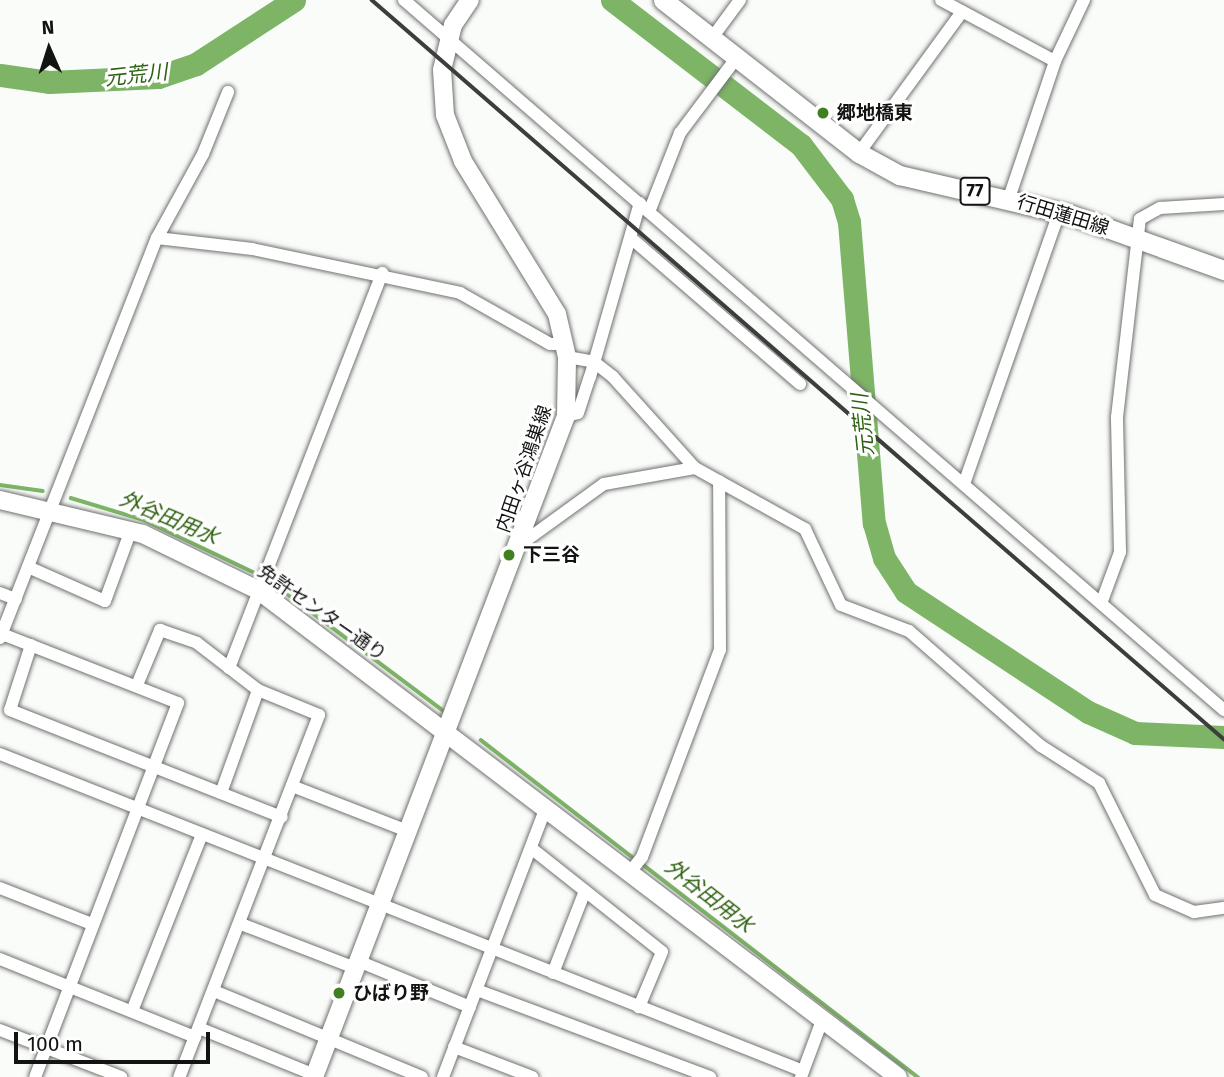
<!DOCTYPE html>
<html>
<head>
<meta charset="utf-8">
<style>
	body { margin:0 }
	#map { position:relative; width:1224px; height:1077px; overflow:hidden; background:#f9fcf8; font-family:"Fira Sans","Noto Sans JP",sans-serif }
	div>[style] { position:absolute }
	[style*='--x'] { left:calc(var(--x)*1px); top:calc(var(--y)*1px); width:calc(var(--w)*1px); rotate:calc(var(--a)*1deg) }
	.stream>* { height:3.5px; margin:-1.75px; padding:0 1.75px; transform-origin:1.75px; border-radius:1.75px; background:#7db466 }
	.river>* { height:23px; margin:-11.5px; padding:0 11.5px; transform-origin:11.5px; border-radius:11.5px; background:#7db466 }
	.roads { filter:drop-shadow(0 0 2px #70726f) drop-shadow(0 0 2px #70726f) }
	.street>* { height:12px; margin:-6px; padding:0 6px; transform-origin:6px; border-radius:6px; background:#fff }
	.secondary>* { height:18px; margin:-9px; padding:0 9px; transform-origin:9px; border-radius:9px; background:#fff }
	.primary>* { height:19px; margin:-9.5px; padding:0 9.5px; transform-origin:9.5px; border-radius:9.5px; background:#fff }
	.rail>* { height:3.5px; margin:-1.75px; padding:0 1.75px; transform-origin:1.75px; border-radius:1.75px; background:#3c3e3b }
	.dots>* { width:19px; height:19px; translate:-50% -50%; box-sizing:border-box; border:4px solid #fff; border-radius:50% }
	span { translate:-50% -50%; white-space:nowrap; text-align:center; line-height:1.15; -webkit-text-stroke:6px #fff; paint-order:stroke }
	.shield-label span { padding:2px 5px; background:#fff; border:2px solid; border-radius:5px; -webkit-text-stroke-width:0 }
	.shield-label { font-size:18px; color:#131412; font-weight:700 }
	.poi-label { font-size:19px; color:#131412; font-weight:700 }
	.left { translate:0 -50%; text-align:left }
	.street-label { font-size:19px; color:#131412 }
	.water-label { font-size:21px; color:#2e6111; font-style:italic }
	.north { position:absolute; left:14px; top:14px; width:70px; height:70px; -webkit-text-stroke:5px #fff; paint-order:stroke; rotate:357deg; font-size:19px; font-weight:700; line-height:28px; text-align:center; color:#131412 }
	.north::after { content:''; display:block; margin:auto; width:24px; height:32px; background:#131412; clip-path:polygon(50% 0,100% 100%,50% 72%,0 100%) }
	.scale { position:absolute; left:14px; top:1032px; width:196px; height:32px; box-sizing:border-box; border:4px solid #131412; border-top:0; padding-left:9px; font-size:21px; line-height:24px; white-space:nowrap; color:#131412; -webkit-text-stroke:5px #fff; paint-order:stroke }
</style>
</head>
<body>
<div id="map">
	<div class="stream">
		<i style="--x:0;--y:485;--w:43;--a:7.9"></i>
		<i style="--x:71;--y:498;--w:76;--a:16.8"></i>
		<i style="--x:144;--y:520;--w:121;--a:25.5"></i>
		<i style="--x:274;--y:584;--w:214;--a:36.8"></i>
		<i style="--x:481;--y:740;--w:195;--a:37.7"></i>
		<i style="--x:641;--y:863;--w:350;--a:37.7"></i>
	</div>
	<div class="river">
		<i style="--x:612;--y:0;--w:238;--a:37.5"></i>
		<i style="--x:801;--y:145;--w:68;--a:52.8"></i>
		<i style="--x:842;--y:199;--w:24;--a:73"></i>
		<i style="--x:849;--y:222;--w:302;--a:85.3"></i>
		<i style="--x:874;--y:523;--w:36;--a:74"></i>
		<i style="--x:884;--y:558;--w:40;--a:57.1"></i>
		<i style="--x:906;--y:592;--w:218;--a:33.4"></i>
		<i style="--x:1088;--y:712;--w:51;--a:24.1"></i>
		<i style="--x:1135;--y:733;--w:89;--a:2.6"></i>
		<i style="--x:0;--y:75;--w:49;--a:8.1"></i>
		<i style="--x:49;--y:82;--w:109;--a:-2.6"></i>
		<i style="--x:158;--y:77;--w:40;--a:-18.9"></i>
		<i style="--x:196;--y:64;--w:117;--a:-33.1"></i>
	</div>
	<div class="roads">
		<div class="street">
			<i style="--x:404;--y:0;--w:1085;--a:40.89"></i>
			<i style="--x:941;--y:0;--w:129;--a:28.2"></i>
			<i style="--x:712;--y:38;--w:47;--a:-53.6"></i>
			<i style="--x:859;--y:153;--w:175;--a:-53.9"></i>
			<i style="--x:1009;--y:198;--w:145;--a:-71.4"></i>
			<i style="--x:1055;--y:61;--w:68;--a:-64.6"></i>
			<i style="--x:649;--y:212;--w:85;--a:-68.6"></i>
			<i style="--x:680;--y:133;--w:95;--a:-53.1"></i>
			<i style="--x:157;--y:238;--w:96;--a:6.6"></i>
			<i style="--x:252;--y:249;--w:213;--a:11.9"></i>
			<i style="--x:460;--y:293;--w:103;--a:29.5"></i>
			<i style="--x:550;--y:344;--w:15;--a:0"></i>
			<i style="--x:632;--y:239;--w:222;--a:40.8"></i>
			<i style="--x:567;--y:357;--w:27;--a:10"></i>
			<i style="--x:594;--y:362;--w:24;--a:38"></i>
			<i style="--x:613;--y:377;--w:122;--a:48"></i>
			<i style="--x:695;--y:468;--w:126;--a:29"></i>
			<i style="--x:805;--y:529;--w:84;--a:64.7"></i>
			<i style="--x:841;--y:605;--w:73;--a:20.9"></i>
			<i style="--x:909;--y:631;--w:175;--a:41.1"></i>
			<i style="--x:1041;--y:746;--w:69;--a:32.5"></i>
			<i style="--x:1099;--y:783;--w:125;--a:63.4"></i>
			<i style="--x:1155;--y:895;--w:43;--a:23.6"></i>
			<i style="--x:1194;--y:912;--w:30;--a:-8"></i>
			<i style="--x:566;--y:416;--w:12;--a:-14"></i>
			<i style="--x:578;--y:413;--w:38;--a:-72"></i>
			<i style="--x:590;--y:377;--w:181;--a:-74"></i>
			<i style="--x:964;--y:484;--w:288;--a:-70.7"></i>
			<i style="--x:521;--y:544;--w:102;--a:-35.9"></i>
			<i style="--x:604;--y:484;--w:92;--a:-10"></i>
			<i style="--x:28;--y:567;--w:84;--a:23.8"></i>
			<i style="--x:105;--y:601;--w:76;--a:-69.9"></i>
			<i style="--x:0;--y:593;--w:17;--a:21"></i>
			<i style="--x:1102;--y:601;--w:52;--a:-69.8"></i>
			<i style="--x:1120;--y:552;--w:135;--a:-91.3"></i>
			<i style="--x:1117;--y:417;--w:199;--a:-83.4"></i>
			<i style="--x:1140;--y:219;--w:23;--a:-29"></i>
			<i style="--x:1160;--y:208;--w:64;--a:-3.6"></i>
			<i style="--x:2;--y:634;--w:189;--a:21.4"></i>
			<i style="--x:178;--y:703;--w:400;--a:110.9"></i>
			<i style="--x:0;--y:638;--w:430;--a:-68.6"></i>
			<i style="--x:157;--y:238;--w:96;--a:-61.3"></i>
			<i style="--x:203;--y:154;--w:67;--a:-68"></i>
			<i style="--x:31;--y:645;--w:68;--a:107.9"></i>
			<i style="--x:10;--y:710;--w:292;--a:21.5"></i>
			<i style="--x:229;--y:668;--w:424;--a:-68.8"></i>
			<i style="--x:137;--y:685;--w:60;--a:-67.3"></i>
			<i style="--x:160;--y:630;--w:39;--a:19"></i>
			<i style="--x:197;--y:643;--w:77;--a:37.6"></i>
			<i style="--x:258;--y:690;--w:66;--a:22.3"></i>
			<i style="--x:319;--y:715;--w:388;--a:111.1"></i>
			<i style="--x:0;--y:754;--w:863;--a:21.54"></i>
			<i style="--x:292;--y:786;--w:127;--a:21.3"></i>
			<i style="--x:221;--y:793;--w:109;--a:-70.2"></i>
			<i style="--x:531;--y:848;--w:167;--a:38.4"></i>
			<i style="--x:662;--y:952;--w:60;--a:112.7"></i>
			<i style="--x:631;--y:871;--w:18;--a:-52"></i>
			<i style="--x:642;--y:857;--w:221;--a:-69.4"></i>
			<i style="--x:720;--y:650;--w:169;--a:-90.3"></i>
			<i style="--x:0;--y:888;--w:99;--a:21.4"></i>
			<i style="--x:241;--y:924;--w:122;--a:21.1"></i>
			<i style="--x:0;--y:959;--w:210;--a:21.8"></i>
			<i style="--x:358;--y:961;--w:121;--a:22.3"></i>
			<i style="--x:553;--y:973;--w:88;--a:-68.7"></i>
			<i style="--x:477;--y:990;--w:249;--a:20.5"></i>
			<i style="--x:214;--y:991;--w:225;--a:22.5"></i>
			<i style="--x:132;--y:1011;--w:190;--a:-68.4"></i>
			<i style="--x:199;--y:1028;--w:125;--a:22.1"></i>
			<i style="--x:0;--y:1030;--w:130;--a:21.2"></i>
			<i style="--x:454;--y:1047;--w:84;--a:21"></i>
			<i style="--x:443;--y:1077;--w:289;--a:-69.1"></i>
			<i style="--x:801;--y:1077;--w:63;--a:-69.6"></i>
		</div>
		<div class="secondary">
			<i style="--x:0;--y:500;--w:147;--a:13.4"></i>
			<i style="--x:143;--y:534;--w:128;--a:26"></i>
			<i style="--x:258;--y:590;--w:804;--a:37.27"></i>
			<i style="--x:314;--y:1077;--w:707;--a:-69.13"></i>
			<i style="--x:566;--y:416;--w:59;--a:-89"></i>
			<i style="--x:567;--y:357;--w:44;--a:-103.1"></i>
			<i style="--x:557;--y:314;--w:180;--a:-121.6"></i>
			<i style="--x:463;--y:161;--w:49;--a:-111.4"></i>
			<i style="--x:445;--y:115;--w:45;--a:-93.8"></i>
			<i style="--x:442;--y:70;--w:46;--a:-76.3"></i>
			<i style="--x:453;--y:25;--w:30;--a:-56"></i>
		</div>
		<div class="primary">
			<i style="--x:663;--y:0;--w:249;--a:38"></i>
			<i style="--x:859;--y:153;--w:46;--a:28.8"></i>
			<i style="--x:899;--y:175;--w:177;--a:13.1"></i>
			<i style="--x:1071;--y:215;--w:163;--a:19.8"></i>
		</div>
	</div>
	<div class="rail">
		<i style="--x:372;--y:0;--w:1128;--a:40.94"></i>
	</div>
	<div class="dots">
		<i style="left:823px;top:113px;background:#418020"></i>
		<i style="left:509px;top:555px;background:#418020"></i>
		<i style="left:339px;top:993px;background:#418020"></i>
	</div>
	<div class="shield-label">
		<span style="left:975px;top:191px">77</span>
	</div>
	<div class="poi-label">
		<span class="left" style="left:837px;top:113px">郷地橋東</span>
		<span class="left" style="left:523px;top:555px">下三谷</span>
		<span class="left" style="left:353px;top:993px">ひばり野</span>
	</div>
	<div class="street-label">
		<span style="left:1063px;top:215px;rotate:17deg">行田蓮田線</span>
		<span style="left:524px;top:469px;rotate:-71deg">内田ヶ谷鴻巣線</span>
		<span style="left:322px;top:613px;rotate:35deg">免許センター通り</span>
	</div>
	<div class="water-label">
		<span style="left:136px;top:75px;rotate:-6deg">元荒川</span>
		<span style="left:863px;top:425px;rotate:-96deg">元荒川</span>
		<span style="left:169px;top:518px;rotate:23deg">外谷田用水</span>
		<span style="left:709px;top:896px;rotate:38deg">外谷田用水</span>
	</div>
	<div class="north">N</div>
	<div class="scale">100 m</div>
</div>
</body>
</html>
